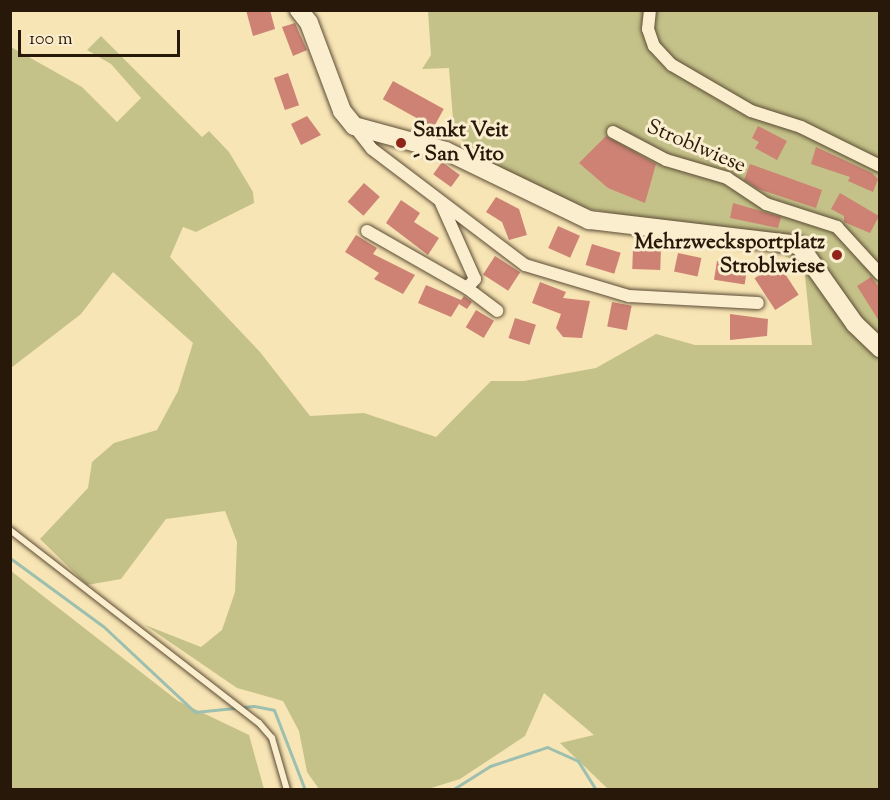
<!DOCTYPE html>
<html>
<head>
<meta charset="utf-8">
<style>
	body { margin:0 }
	#map { position:relative; width:890px; height:800px; overflow:hidden; background:#f8e5b5; font-family:"Sorts Mill Goudy",serif }
	div>[style] { position:absolute }
	[style*='--x'] { left:calc(var(--x)*1px); top:calc(var(--y)*1px); width:calc(var(--w)*1px); rotate:calc(var(--a)*1deg) }
	.green>* { inset:0; background:#c4c289 }
	.stream>* { height:3px; margin:-1.5px; padding:0 1.5px; transform-origin:1.5px; border-radius:1.5px; background:#9dbfaf }
	.building>* { inset:0; background:#cd8274; transform-origin:0 0 }
	.roads { filter:drop-shadow(0 0 2px #5b4b34) drop-shadow(0 0 2px #5b4b34) }
	.lane>* { height:6px; margin:-3px; padding:0 3px; transform-origin:3px; border-radius:3px; background:#faeecf }
	.street>* { height:12px; margin:-6px; padding:0 6px; transform-origin:6px; border-radius:6px; background:#faeecf }
	.secondary>* { height:18px; margin:-9px; padding:0 9px; transform-origin:9px; border-radius:9px; background:#faeecf }
	.dots>* { width:16px; height:16px; translate:-50% -50%; box-sizing:border-box; border:3px solid #faeecf; border-radius:50% }
	span { translate:-50% -50%; white-space:nowrap; text-align:center; line-height:1.15; -webkit-text-stroke:6px #faeecf; paint-order:stroke }
	.poi-label { font-size:21px; color:#271809; font-weight:700 }
	.left { translate:0 -50%; text-align:left }
	.right { translate:-100% -50%; text-align:right }
	.street-label { font-size:21px; color:#271809 }
	.frame { position:absolute; inset:0; border:12px solid #271809; pointer-events:none }
	.scale { position:absolute; left:18px; top:30px; width:162px; height:27px; box-sizing:border-box; border:3px solid #271809; border-top:0; padding-left:8px; font-size:18px; line-height:21px; white-space:nowrap; color:#271809; -webkit-text-stroke:4px #faeecf; paint-order:stroke }
</style>
</head>
<body>
<div id="map">
	<div class="green">
		<i style="clip-path:polygon(428px 11px,879px 11px,879px 789px,608px 789px,560px 743px,594px 735px,544px 693px,525px 736px,460px 779px,428px 789px,319px 789px,307px 772px,299px 731px,283px 701px,237px 688px,145px 625px,201px 647px,222px 630px,235px 592px,237px 542px,225px 511px,166px 519px,121px 579px,87px 585px,40px 539px,88px 488px,92px 462px,114px 443px,157px 430px,178px 391px,193px 343px,113px 272px,81px 314px,11px 368px,11px 47px,82px 87px,117px 122px,141px 98px,111px 64px,87px 50px,101px 36px,202px 137px,209px 131px,229px 152px,253px 192px,254px 203px,196px 232px,183px 227px,170px 257px,260px 352px,310px 416px,364px 413px,436px 437px,491px 381px,524px 381px,596px 368px,656px 334px,695px 345px,812px 345px,804px 266px,750px 238px,544px 201px,485px 164px,454px 132px,449px 68px,422px 69px,431px 55px)"></i>
		<i style="clip-path:polygon(11px 571px,178px 701px,249px 735px,264px 789px,11px 789px)"></i>
	</div>
	<div class="stream">
		<i style="--x:10;--y:558;--w:115;--a:36.2"></i>
		<i style="--x:103;--y:626;--w:126;--a:43.1"></i>
		<i style="--x:195;--y:712;--w:59;--a:-5.8"></i>
		<i style="--x:254;--y:706;--w:20;--a:11"></i>
		<i style="--x:274;--y:710;--w:86;--a:68.8"></i>
		<i style="--x:452;--y:790;--w:45;--a:-32.3"></i>
		<i style="--x:490;--y:766;--w:60;--a:-18.4"></i>
		<i style="--x:547;--y:747;--w:34;--a:24"></i>
		<i style="--x:578;--y:761;--w:34;--a:58"></i>
	</div>
	<div class="building">
		<i style="clip-path:polygon(246px 10px,270px 10px,275px 29px,253px 36px)"></i>
		<i style="clip-path:polygon(295px 23px,307px 50px,293px 56px,282px 27px)"></i>
		<i style="left:288px;top:73px;width:34px;height:15px;rotate:71deg"></i>
		<i style="left:393px;top:81px;width:58px;height:21px;rotate:29deg"></i>
		<i style="clip-path:polygon(307px 116px,321px 135px,301px 145px,291px 124px)"></i>
		<i style="clip-path:polygon(758px 126px,787px 141px,777px 160px,755px 148px,759px 142px,752px 138px)"></i>
		<i style="clip-path:polygon(606px 136px,656px 164px,645px 203px,608px 188px,579px 163px)"></i>
		<i style="clip-path:polygon(816px 147px,872px 173px,878px 179px,873px 192px,848px 181px,850px 177px,811px 164px)"></i>
		<i style="left:442px;top:162px;width:22px;height:15px;rotate:36deg"></i>
		<i style="clip-path:polygon(750px 164px,822px 190px,816px 208px,758px 189px,744px 180px)"></i>
		<i style="left:364px;top:183px;width:21px;height:25px;rotate:41deg"></i>
		<i style="clip-path:polygon(840px 193px,879px 216px,870px 233px,844px 222px,844px 216px,831px 209px)"></i>
		<i style="clip-path:polygon(496px 197px,519px 209px,527px 235px,509px 240px,502px 222px,486px 212px)"></i>
		<i style="clip-path:polygon(401px 200px,420px 213px,414px 222px,439px 238px,428px 255px,386px 223px)"></i>
		<i style="clip-path:polygon(733px 203px,781px 217px,778px 228px,730px 218px)"></i>
		<i style="left:558px;top:226px;width:24px;height:24px;rotate:24deg"></i>
		<i style="clip-path:polygon(356px 235px,377px 248px,373px 254px,415px 275px,403px 294px,374px 279px,379px 273px,345px 252px)"></i>
		<i style="left:592px;top:244px;width:30px;height:22px;rotate:17deg"></i>
		<i style="left:633px;top:248px;width:28px;height:21px;rotate:2deg"></i>
		<i style="left:678px;top:253px;width:24px;height:19px;rotate:12deg"></i>
		<i style="left:495px;top:256px;width:30px;height:22px;rotate:33deg"></i>
		<i style="left:717px;top:261px;width:31px;height:19px;rotate:9deg"></i>
		<i style="left:778px;top:263px;width:38px;height:28px;rotate:57deg"></i>
		<i style="clip-path:polygon(871px 277px,879px 287px,879px 321px,857px 286px)"></i>
		<i style="clip-path:polygon(540px 282px,566px 292px,563px 298px,590px 301px,582px 338px,563px 337px,556px 328px,561px 314px,532px 303px)"></i>
		<i style="clip-path:polygon(426px 285px,461px 300px,464px 296px,472px 302px,467px 309px,459px 304px,451px 317px,418px 303px)"></i>
		<i style="left:612px;top:302px;width:20px;height:25px;rotate:11deg"></i>
		<i style="left:476px;top:310px;width:21px;height:20px;rotate:31deg"></i>
		<i style="clip-path:polygon(730px 314px,768px 319px,767px 336px,730px 340px)"></i>
		<i style="left:515px;top:318px;width:22px;height:21px;rotate:18deg"></i>
	</div>
	<div class="roads">
		<div class="lane">
			<i style="--x:10;--y:530;--w:315;--a:37.8"></i>
			<i style="--x:259;--y:723;--w:20;--a:49"></i>
			<i style="--x:272;--y:738;--w:54;--a:73.9"></i>
		</div>
		<div class="street">
			<i style="--x:650;--y:10;--w:19;--a:96"></i>
			<i style="--x:648;--y:29;--w:18;--a:71"></i>
			<i style="--x:654;--y:46;--w:26;--a:47"></i>
			<i style="--x:672;--y:65;--w:91;--a:30.2"></i>
			<i style="--x:751;--y:111;--w:52;--a:17.7"></i>
			<i style="--x:801;--y:127;--w:88;--a:26.3"></i>
			<i style="--x:354;--y:126;--w:29;--a:52"></i>
			<i style="--x:372;--y:149;--w:192;--a:37.2"></i>
			<i style="--x:525;--y:265;--w:109;--a:16.6"></i>
			<i style="--x:629;--y:296;--w:129;--a:3.1"></i>
			<i style="--x:613;--y:132;--w:60;--a:27.8"></i>
			<i style="--x:666;--y:160;--w:64;--a:16.4"></i>
			<i style="--x:727;--y:178;--w:47;--a:33.7"></i>
			<i style="--x:766;--y:204;--w:75;--a:17.9"></i>
			<i style="--x:837;--y:227;--w:64;--a:47.5"></i>
			<i style="--x:367;--y:231;--w:115;--a:29.7"></i>
			<i style="--x:467;--y:288;--w:12;--a:-48"></i>
			<i style="--x:475;--y:279;--w:83;--a:-114.1"></i>
			<i style="--x:467;--y:288;--w:38;--a:37"></i>
		</div>
		<div class="secondary">
			<i style="--x:299;--y:10;--w:16;--a:52"></i>
			<i style="--x:309;--y:23;--w:94;--a:69.4"></i>
			<i style="--x:342;--y:111;--w:19;--a:51"></i>
			<i style="--x:354;--y:126;--w:95;--a:15.2"></i>
			<i style="--x:446;--y:151;--w:159;--a:25.8"></i>
			<i style="--x:589;--y:220;--w:211;--a:6.8"></i>
			<i style="--x:799;--y:245;--w:97;--a:54.7"></i>
			<i style="--x:855;--y:324;--w:35;--a:44"></i>
		</div>
	</div>
	<div class="dots">
		<i style="left:401px;top:143px;background:#8f2418"></i>
		<i style="left:837px;top:255px;background:#8f2418"></i>
	</div>
	<div class="poi-label">
		<span class="left" style="left:413px;top:143px">Sankt Veit<br>- San Vito</span>
		<span class="right" style="left:825px;top:255px">Mehrzwecksportplatz<br>Stroblwiese</span>
	</div>
	<div class="street-label">
		<span style="left:696px;top:147px;rotate:23deg">Stroblwiese</span>
	</div>
	<div class="frame"></div>
	<div class="scale">100 m</div>
</div>
</body>
</html>
